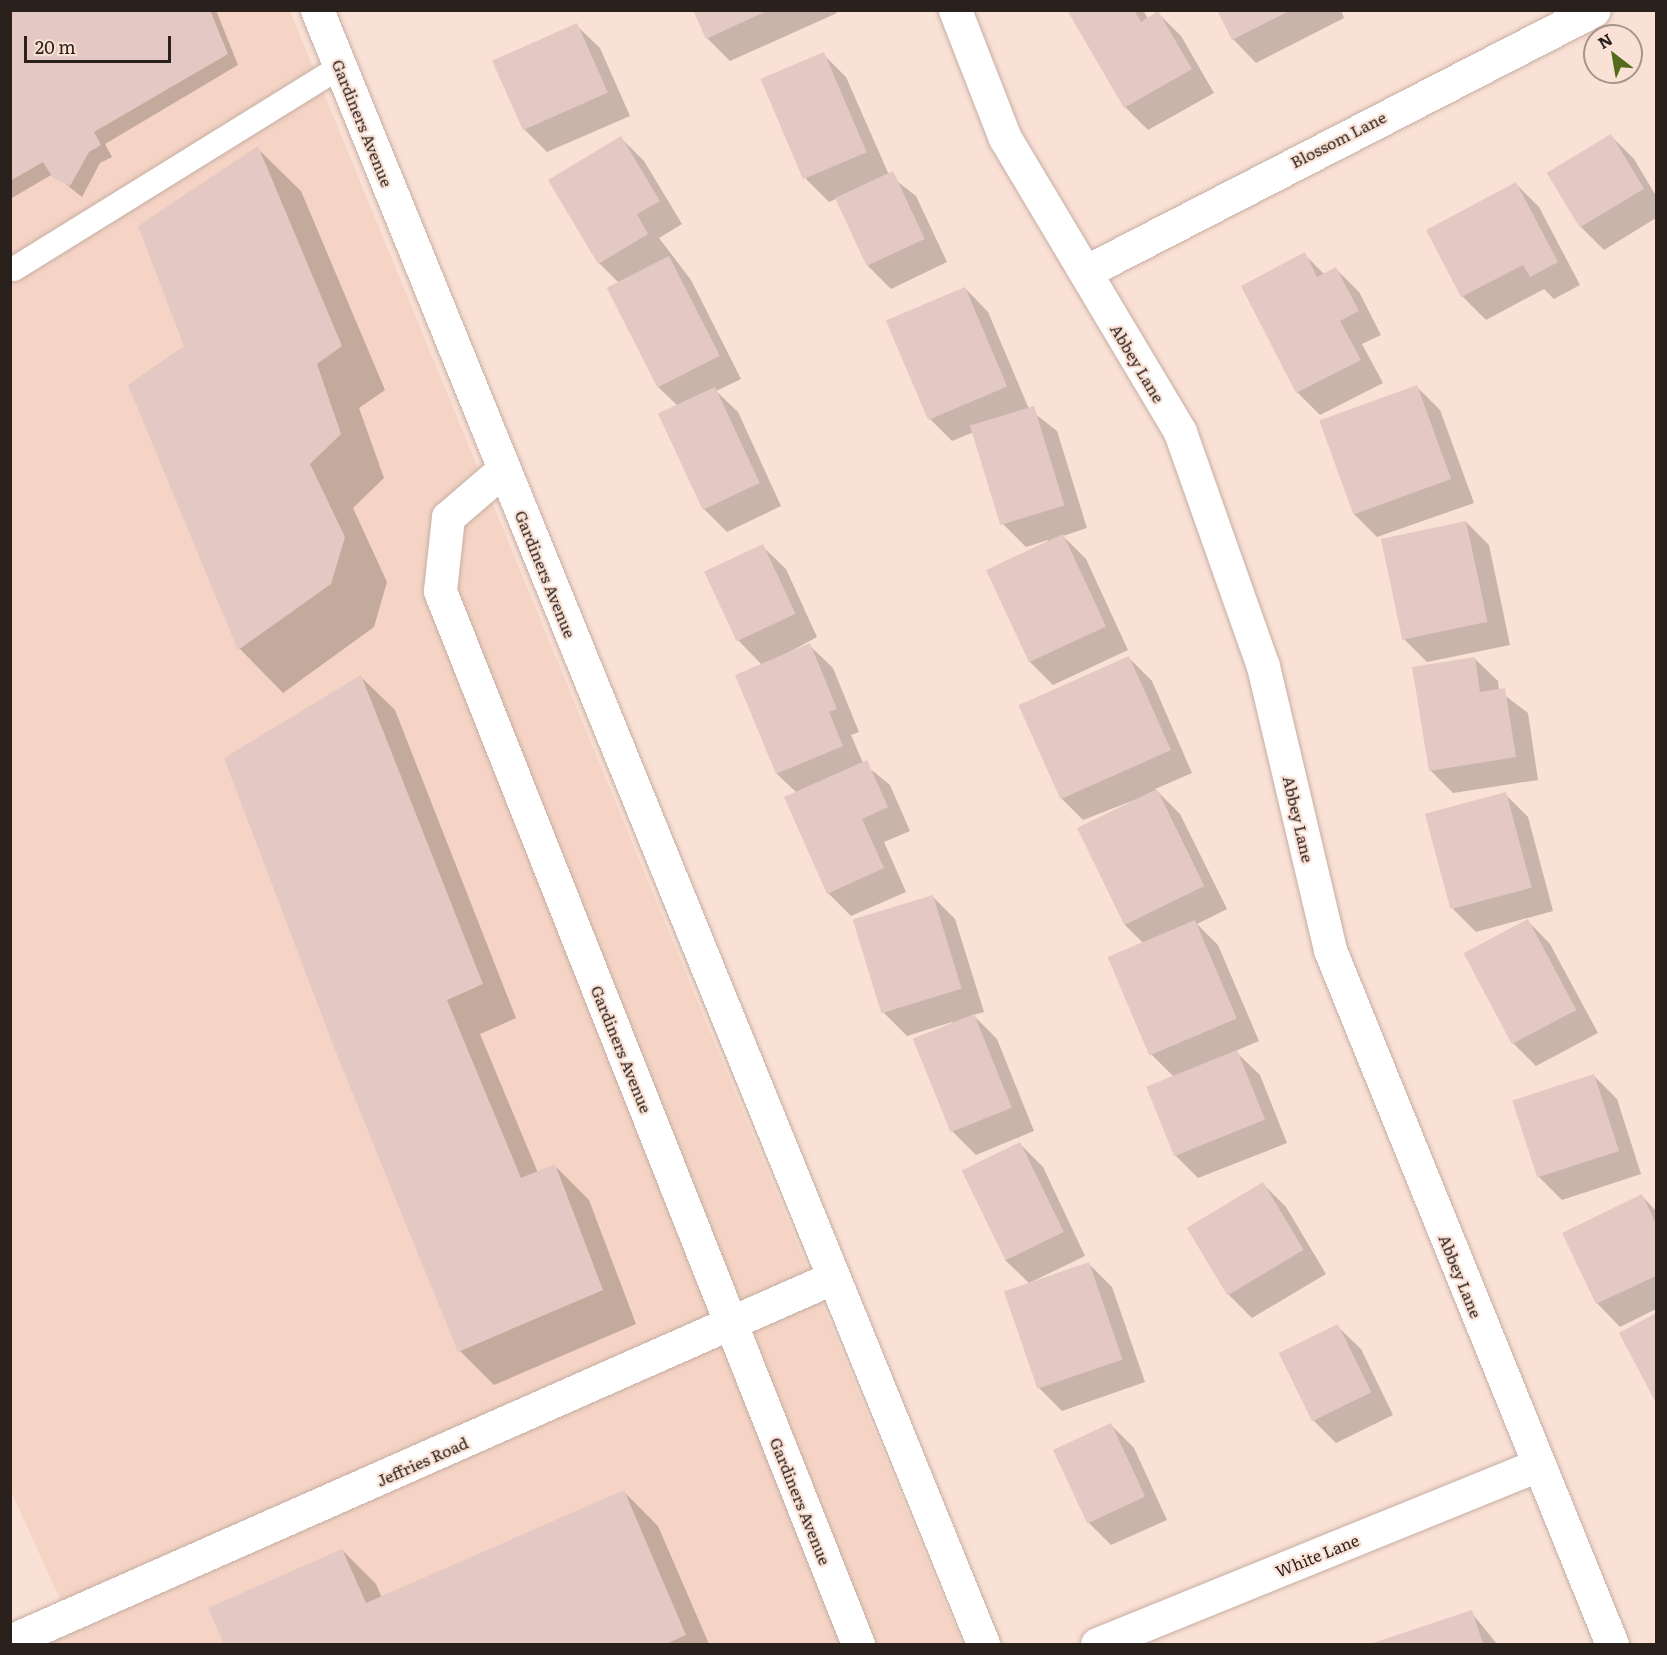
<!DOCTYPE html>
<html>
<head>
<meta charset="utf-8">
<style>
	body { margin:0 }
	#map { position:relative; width:1667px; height:1655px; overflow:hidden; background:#fae1d5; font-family:Literata,serif }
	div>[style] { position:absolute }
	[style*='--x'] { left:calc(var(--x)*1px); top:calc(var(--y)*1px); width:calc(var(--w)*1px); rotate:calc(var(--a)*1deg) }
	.built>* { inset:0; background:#f5d4c5 }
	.shadow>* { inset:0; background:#0003 }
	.building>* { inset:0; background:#e4c8c3; transform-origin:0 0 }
	.roads { filter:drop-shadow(0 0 2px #c6aea3) drop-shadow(0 0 2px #c6aea3) }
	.service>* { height:24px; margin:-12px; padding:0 12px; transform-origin:12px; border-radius:12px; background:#fff }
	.minor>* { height:33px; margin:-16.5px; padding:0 16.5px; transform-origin:16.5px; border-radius:16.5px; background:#fff }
	.secondary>* { height:33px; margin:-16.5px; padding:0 16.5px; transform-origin:16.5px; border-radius:16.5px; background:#fff }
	span { translate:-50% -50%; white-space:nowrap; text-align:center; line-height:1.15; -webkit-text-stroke:4.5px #fae1d5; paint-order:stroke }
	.street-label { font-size:16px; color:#2a211d }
	.frame { position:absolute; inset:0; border:12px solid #2a211d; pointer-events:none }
	.north { position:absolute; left:1583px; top:24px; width:60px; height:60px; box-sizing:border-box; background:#fae1d5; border:2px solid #a7948b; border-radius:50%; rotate:329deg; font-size:16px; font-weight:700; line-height:24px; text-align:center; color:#2a211d }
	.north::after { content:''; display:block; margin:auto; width:21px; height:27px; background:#546b1b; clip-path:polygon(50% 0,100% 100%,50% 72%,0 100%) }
	.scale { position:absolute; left:24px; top:36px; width:147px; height:27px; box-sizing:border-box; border:3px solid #2a211d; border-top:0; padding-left:8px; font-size:18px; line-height:21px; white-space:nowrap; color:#2a211d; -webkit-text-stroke:4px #fae1d5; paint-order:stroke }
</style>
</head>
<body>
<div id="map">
	<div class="built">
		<i style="clip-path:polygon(11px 11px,290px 11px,962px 1644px,11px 1644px,63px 1606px,10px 1489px)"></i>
	</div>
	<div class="shadow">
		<i style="clip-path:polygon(10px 10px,216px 10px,238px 65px,105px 144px,112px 157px,100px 163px,82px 197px,53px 174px,10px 199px)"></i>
		<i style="clip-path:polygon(695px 10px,835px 10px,837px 13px,730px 61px,707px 38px)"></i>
		<i style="clip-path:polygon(1069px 10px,1143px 10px,1148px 19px,1158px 13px,1181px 36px,1214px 93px,1148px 130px,1125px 107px)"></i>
		<i style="clip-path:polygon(1219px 10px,1341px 10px,1344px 18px,1256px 63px,1233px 39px)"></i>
		<i style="clip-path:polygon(576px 25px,600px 48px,630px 116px,547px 152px,524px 129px)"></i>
		<i style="clip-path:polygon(823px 54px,846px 77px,889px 175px,916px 196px,947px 262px,891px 289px,868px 266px,836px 199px,829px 202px,806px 179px)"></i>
		<i style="clip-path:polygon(1611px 136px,1634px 159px,1656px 196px,1656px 218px,1604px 250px,1581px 227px)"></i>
		<i style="clip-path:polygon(621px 138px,644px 161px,682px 224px,659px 238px,691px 280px,741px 379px,716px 391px,738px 412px,781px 506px,727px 532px,704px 509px,678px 406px,657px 386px,619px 283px,599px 263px,550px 181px)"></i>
		<i style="clip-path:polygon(257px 148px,301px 191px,385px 390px,359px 408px,384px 478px,353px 508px,387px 582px,374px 627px,283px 693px,240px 649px,130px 386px,186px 346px)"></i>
		<i style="clip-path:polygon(1516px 184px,1539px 207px,1580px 285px,1554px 299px,1544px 289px,1486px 320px,1463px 297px,1428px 231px)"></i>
		<i style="clip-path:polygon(1304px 254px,1325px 275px,1336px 269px,1359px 292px,1381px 335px,1362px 344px,1383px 383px,1320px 415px,1297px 392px)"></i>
		<i style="clip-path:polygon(965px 288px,988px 312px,1029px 409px,1057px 431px,1087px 528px,1063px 536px,1086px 559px,1128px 650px,1053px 685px,1030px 662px,1048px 540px,1026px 547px,1003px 524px,974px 432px,952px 441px,929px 418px)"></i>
		<i style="clip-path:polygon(1417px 387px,1440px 410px,1474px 503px,1377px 537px,1354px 514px)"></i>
		<i style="clip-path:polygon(1466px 522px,1489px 545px,1510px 645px,1427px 662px,1404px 639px)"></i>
		<i style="clip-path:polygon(762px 546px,786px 569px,817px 637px,782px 656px,809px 645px,833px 668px,859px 732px,851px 735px,863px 763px,890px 785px,910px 831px,884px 842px,906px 892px,851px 916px,828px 893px,797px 793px,777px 774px,737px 676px,762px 665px,738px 640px)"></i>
		<i style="clip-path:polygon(1129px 658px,1152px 681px,1192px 773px,1155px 789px,1180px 814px,1227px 909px,1197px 924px,1218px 945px,1259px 1041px,1235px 1051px,1260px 1075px,1287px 1143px,1198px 1178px,1175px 1155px,1174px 1077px,1150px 1053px,1144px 944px,1125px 925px,1155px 792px,1083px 820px,1060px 797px)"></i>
		<i style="clip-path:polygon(1474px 658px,1498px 681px,1499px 691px,1528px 713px,1538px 780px,1453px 793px,1430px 770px)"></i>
		<i style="clip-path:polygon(361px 677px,395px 710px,516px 1018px,480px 1034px,538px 1173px,555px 1166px,589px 1200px,636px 1324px,494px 1385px,460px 1351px)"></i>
		<i style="clip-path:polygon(1505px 794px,1528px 817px,1553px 911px,1476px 932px,1453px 909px)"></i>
		<i style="clip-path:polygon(932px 896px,955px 919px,984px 1012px,973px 1015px,997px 1039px,1034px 1131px,976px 1155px,953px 1132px,952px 1022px,907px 1036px,884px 1013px)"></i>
		<i style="clip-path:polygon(1527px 920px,1550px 944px,1598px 1033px,1536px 1066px,1513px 1043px)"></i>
		<i style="clip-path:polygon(1594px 1076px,1617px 1099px,1641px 1174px,1562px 1200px,1539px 1177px)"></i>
		<i style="clip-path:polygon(1020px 1144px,1043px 1167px,1085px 1256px,1029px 1283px,1005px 1260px)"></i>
		<i style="clip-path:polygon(1263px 1184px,1286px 1207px,1326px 1274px,1252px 1318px,1229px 1295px)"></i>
		<i style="clip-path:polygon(1642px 1196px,1656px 1211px,1656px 1309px,1620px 1327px,1597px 1303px)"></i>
		<i style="clip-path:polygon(1089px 1264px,1112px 1287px,1145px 1382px,1062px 1411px,1039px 1388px)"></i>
		<i style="clip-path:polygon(1656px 1315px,1656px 1400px,1621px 1334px)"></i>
		<i style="clip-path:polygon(1337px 1326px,1361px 1349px,1393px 1415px,1336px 1443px,1313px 1420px)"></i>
		<i style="clip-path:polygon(1111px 1425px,1134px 1448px,1167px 1520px,1111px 1545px,1088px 1522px)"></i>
		<i style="clip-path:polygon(624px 1492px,658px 1526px,709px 1644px,225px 1644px,210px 1608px,342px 1550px,376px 1584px,382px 1598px)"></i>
		<i style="clip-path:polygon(1471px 1612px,1497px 1644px,1374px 1644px)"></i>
	</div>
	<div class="building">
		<i style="clip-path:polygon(10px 10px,210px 10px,228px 54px,94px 132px,101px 145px,89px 152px,70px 186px,53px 178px,43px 162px,10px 181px)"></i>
		<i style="clip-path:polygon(693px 10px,769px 10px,706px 39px)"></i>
		<i style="clip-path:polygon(1067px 10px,1134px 10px,1141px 22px,1158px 11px,1192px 69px,1124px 108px)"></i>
		<i style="clip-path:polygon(1217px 10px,1291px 10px,1232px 40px)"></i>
		<i style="left:577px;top:23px;width:76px;height:93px;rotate:66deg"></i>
		<i style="left:824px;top:52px;width:109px;height:69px;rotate:67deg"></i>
		<i style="left:1611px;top:134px;width:64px;height:75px;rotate:59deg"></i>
		<i style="clip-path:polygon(621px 136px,660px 201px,637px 214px,648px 234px,598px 264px,548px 180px)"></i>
		<i style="clip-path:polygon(258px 146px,342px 346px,317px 364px,341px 434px,310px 464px,345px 537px,331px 584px,238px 650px,128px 385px,184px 346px,138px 226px)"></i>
		<i style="left:893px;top:171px;width:75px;height:64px;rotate:65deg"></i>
		<i style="clip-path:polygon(1516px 182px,1558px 262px,1530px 277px,1523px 265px,1461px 297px,1426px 230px)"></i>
		<i style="clip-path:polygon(1305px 252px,1317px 277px,1336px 267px,1359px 311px,1340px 321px,1361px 360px,1296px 393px,1241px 286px)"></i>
		<i style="left:669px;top:256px;width:112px;height:70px;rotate:63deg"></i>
		<i style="left:965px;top:287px;width:108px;height:86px;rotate:67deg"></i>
		<i style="left:1417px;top:385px;width:100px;height:104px;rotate:70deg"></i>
		<i style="left:715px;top:387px;width:106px;height:63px;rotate:65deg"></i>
		<i style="left:1034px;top:406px;width:104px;height:67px;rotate:73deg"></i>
		<i style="left:1466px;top:521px;width:103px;height:87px;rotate:78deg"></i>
		<i style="left:1063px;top:534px;width:102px;height:85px;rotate:65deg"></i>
		<i style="left:763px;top:544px;width:77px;height:65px;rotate:65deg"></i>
		<i style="clip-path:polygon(810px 643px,837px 709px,829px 712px,843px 746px,776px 774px,735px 675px)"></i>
		<i style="left:1129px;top:656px;width:103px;height:121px;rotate:66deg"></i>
		<i style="clip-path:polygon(1475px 657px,1480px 692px,1505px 688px,1516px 757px,1429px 771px,1412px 667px)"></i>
		<i style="clip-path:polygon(361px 675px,483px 984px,447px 1000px,521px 1178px,555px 1164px,603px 1290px,458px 1352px,335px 1050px,224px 758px)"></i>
		<i style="clip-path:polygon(867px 760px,888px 807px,862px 819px,884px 868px,827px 894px,784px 797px)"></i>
		<i style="left:1157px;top:789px;width:108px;height:89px;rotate:64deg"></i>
		<i style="left:1506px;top:792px;width:99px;height:84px;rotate:75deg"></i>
		<i style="left:933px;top:895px;width:98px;height:84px;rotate:73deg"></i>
		<i style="left:1528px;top:919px;width:103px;height:73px;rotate:62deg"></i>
		<i style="left:1195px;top:920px;width:107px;height:95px;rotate:67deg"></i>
		<i style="left:974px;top:1014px;width:101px;height:66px;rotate:68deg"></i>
		<i style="left:1237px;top:1050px;width:75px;height:98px;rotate:68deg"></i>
		<i style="left:1594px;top:1074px;width:81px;height:86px;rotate:72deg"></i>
		<i style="left:1020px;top:1142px;width:100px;height:65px;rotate:64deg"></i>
		<i style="left:1263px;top:1182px;width:79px;height:89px;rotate:59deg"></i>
		<i style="clip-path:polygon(1642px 1194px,1656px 1224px,1656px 1276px,1596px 1304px,1562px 1233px)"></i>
		<i style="left:1089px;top:1262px;width:103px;height:90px;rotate:71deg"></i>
		<i style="clip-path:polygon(1656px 1313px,1656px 1403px,1619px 1333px)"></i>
		<i style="left:1338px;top:1324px;width:76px;height:66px;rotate:64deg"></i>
		<i style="left:1111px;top:1423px;width:81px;height:64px;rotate:65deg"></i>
		<i style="clip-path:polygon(624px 1490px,686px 1635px,666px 1644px,224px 1644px,208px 1608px,342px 1549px,366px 1603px)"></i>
		<i style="clip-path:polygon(1472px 1610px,1483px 1644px,1370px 1644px)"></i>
	</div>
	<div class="roads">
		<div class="service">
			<i style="--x:14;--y:269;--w:384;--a:-31.8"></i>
		</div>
		<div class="minor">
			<i style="--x:955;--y:10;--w:137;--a:68.7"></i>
			<i style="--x:1005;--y:138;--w:342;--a:59.2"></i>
			<i style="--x:1180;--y:432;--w:248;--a:70.5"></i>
			<i style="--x:1263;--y:666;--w:292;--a:76.7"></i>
			<i style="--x:1330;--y:950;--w:749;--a:67.89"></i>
			<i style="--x:1085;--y:272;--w:572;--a:-27.24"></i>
			<i style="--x:504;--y:469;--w:74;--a:139.4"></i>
			<i style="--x:448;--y:517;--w:74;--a:96.2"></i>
			<i style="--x:440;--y:591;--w:1133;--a:68.35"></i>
			<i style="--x:10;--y:1641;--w:899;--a:-23.83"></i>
			<i style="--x:1097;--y:1644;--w:476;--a:-22.1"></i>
		</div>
		<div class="secondary">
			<i style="--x:317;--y:10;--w:1765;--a:67.82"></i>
		</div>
	</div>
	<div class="street-label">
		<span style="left:363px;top:123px;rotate:68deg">Gardiners Avenue</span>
		<span style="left:1338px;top:139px;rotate:-27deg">Blossom Lane</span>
		<span style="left:1138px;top:363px;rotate:59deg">Abbey Lane</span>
		<span style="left:546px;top:574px;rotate:68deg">Gardiners Avenue</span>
		<span style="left:1299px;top:819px;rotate:77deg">Abbey Lane</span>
		<span style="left:622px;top:1049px;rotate:68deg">Gardiners Avenue</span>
		<span style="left:1461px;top:1276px;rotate:68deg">Abbey Lane</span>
		<span style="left:422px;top:1461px;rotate:-24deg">Jeffries Road</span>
		<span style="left:801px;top:1501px;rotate:68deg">Gardiners Avenue</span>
		<span style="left:1317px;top:1555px;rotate:-22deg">White Lane</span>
	</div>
	<div class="frame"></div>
	<div class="north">N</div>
	<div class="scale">20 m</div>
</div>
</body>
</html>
